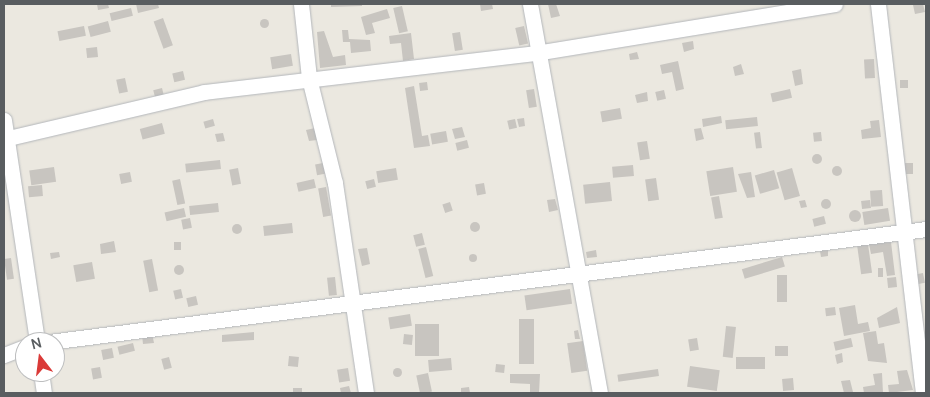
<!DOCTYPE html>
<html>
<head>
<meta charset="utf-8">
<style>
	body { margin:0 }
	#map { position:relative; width:930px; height:397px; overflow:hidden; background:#ebe8e0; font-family:Manrope,sans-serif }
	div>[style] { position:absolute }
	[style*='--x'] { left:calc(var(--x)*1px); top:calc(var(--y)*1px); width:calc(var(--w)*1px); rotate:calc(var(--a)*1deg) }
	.building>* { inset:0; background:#c8c5c0; transform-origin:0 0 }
	.round { border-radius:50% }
	.roads { filter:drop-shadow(0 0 1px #b3b6ba) drop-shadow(0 0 1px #b3b6ba) }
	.street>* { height:15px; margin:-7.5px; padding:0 7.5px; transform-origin:7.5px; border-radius:7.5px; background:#fff }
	span { translate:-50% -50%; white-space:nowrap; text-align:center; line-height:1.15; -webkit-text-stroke:5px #fff; paint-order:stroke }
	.frame { position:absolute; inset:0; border:5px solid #595d60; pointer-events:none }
	.north { position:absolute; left:15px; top:332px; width:50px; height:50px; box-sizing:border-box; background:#fff; border:1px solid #bdbebf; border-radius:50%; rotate:345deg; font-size:14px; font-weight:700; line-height:20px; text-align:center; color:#595d60 }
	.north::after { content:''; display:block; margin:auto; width:18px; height:22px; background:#da3a38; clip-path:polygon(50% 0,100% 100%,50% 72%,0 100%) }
</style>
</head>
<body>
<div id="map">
	<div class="building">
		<i style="clip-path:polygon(97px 4px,108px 4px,109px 8px,98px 10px)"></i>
		<i style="clip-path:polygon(136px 4px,158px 4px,159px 8px,138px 13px)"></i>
		<i style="clip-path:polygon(331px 4px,362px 4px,362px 6px,331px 7px)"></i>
		<i style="clip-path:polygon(480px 4px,492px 4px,493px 9px,481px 11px)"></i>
		<i style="clip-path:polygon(548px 4px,556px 4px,560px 16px,551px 18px)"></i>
		<i style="clip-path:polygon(923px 4px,925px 12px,915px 14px,913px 5px)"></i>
		<i style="left:402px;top:6px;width:26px;height:9px;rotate:77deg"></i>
		<i style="left:131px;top:8px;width:8px;height:22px;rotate:76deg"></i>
		<i style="clip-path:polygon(387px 9px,390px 18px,372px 23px,375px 33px,366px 35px,361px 17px)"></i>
		<i style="left:163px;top:18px;width:29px;height:10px;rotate:70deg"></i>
		<i class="round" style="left:259.5px;top:18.5px;width:9px;height:9px"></i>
		<i style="left:108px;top:21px;width:11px;height:21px;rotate:75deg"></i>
		<i style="left:84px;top:26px;width:10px;height:27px;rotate:79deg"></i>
		<i style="left:524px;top:26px;width:18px;height:9px;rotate:77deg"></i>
		<i style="clip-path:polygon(342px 30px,348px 30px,349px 39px,370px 40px,371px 51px,351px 53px,350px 42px,343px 42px)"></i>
		<i style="clip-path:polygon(324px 31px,333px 57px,345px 55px,346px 65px,320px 68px,317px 32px)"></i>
		<i style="left:460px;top:32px;width:18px;height:8px;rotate:81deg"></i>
		<i style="clip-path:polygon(411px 33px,414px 59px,403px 61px,401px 43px,390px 44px,389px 36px)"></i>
		<i style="clip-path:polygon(693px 41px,694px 49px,684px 52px,682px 43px)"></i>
		<i style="left:97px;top:47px;width:10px;height:11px;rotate:84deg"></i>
		<i style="clip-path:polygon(637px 52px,639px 59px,630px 60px,629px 54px)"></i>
		<i style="left:291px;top:54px;width:12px;height:21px;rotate:81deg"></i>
		<i style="left:874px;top:59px;width:19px;height:10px;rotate:87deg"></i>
		<i style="clip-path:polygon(678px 61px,684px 89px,676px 91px,672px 72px,662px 74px,660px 65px)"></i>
		<i style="clip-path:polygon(741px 64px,744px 74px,735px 76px,733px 67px)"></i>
		<i style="clip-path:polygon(801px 69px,803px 84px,795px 86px,792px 71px)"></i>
		<i style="left:183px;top:71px;width:9px;height:11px;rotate:77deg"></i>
		<i style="left:125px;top:78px;width:14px;height:9px;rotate:78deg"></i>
		<i style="left:900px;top:80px;width:8px;height:8px"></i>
		<i style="left:427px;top:82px;width:8px;height:8px;rotate:83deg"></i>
		<i style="clip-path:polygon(414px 86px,422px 136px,428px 135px,430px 146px,414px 148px,405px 88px)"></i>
		<i style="left:162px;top:88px;width:8px;height:9px;rotate:76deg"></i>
		<i style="left:534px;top:89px;width:18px;height:8px;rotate:81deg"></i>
		<i style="left:790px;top:89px;width:9px;height:20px;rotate:77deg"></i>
		<i style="left:664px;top:90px;width:9px;height:9px;rotate:77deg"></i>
		<i style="clip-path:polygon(647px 92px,648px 101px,637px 103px,635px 95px)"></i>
		<i style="left:620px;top:108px;width:11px;height:20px;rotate:80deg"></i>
		<i style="clip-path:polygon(721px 116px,722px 123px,703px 127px,702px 119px)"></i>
		<i style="left:757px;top:117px;width:9px;height:32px;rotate:84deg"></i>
		<i style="clip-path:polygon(524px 118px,525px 126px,519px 127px,517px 119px)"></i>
		<i style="left:213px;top:119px;width:7px;height:10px;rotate:74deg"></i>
		<i style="left:515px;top:119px;width:9px;height:8px;rotate:77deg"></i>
		<i style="clip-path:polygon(879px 120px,881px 137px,862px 139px,861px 130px,871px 128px,870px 121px)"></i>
		<i style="left:162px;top:123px;width:11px;height:23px;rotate:75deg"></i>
		<i style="clip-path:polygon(462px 127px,465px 137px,455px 139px,452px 129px)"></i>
		<i style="clip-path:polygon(315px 128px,317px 140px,309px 141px,306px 130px)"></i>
		<i style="clip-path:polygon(701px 128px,704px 139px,696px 141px,694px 129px)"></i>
		<i style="left:446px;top:131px;width:11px;height:16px;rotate:80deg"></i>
		<i style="left:760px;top:132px;width:16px;height:6px;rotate:83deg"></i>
		<i style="left:821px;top:132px;width:9px;height:8px;rotate:84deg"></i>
		<i style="clip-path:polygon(223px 133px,225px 141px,217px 142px,215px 134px)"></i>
		<i style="left:467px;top:140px;width:8px;height:12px;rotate:76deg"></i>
		<i style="left:647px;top:141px;width:18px;height:10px;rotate:81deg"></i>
		<i class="round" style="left:812px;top:154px;width:10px;height:10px"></i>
		<i style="left:220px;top:160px;width:9px;height:35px;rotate:84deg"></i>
		<i style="left:323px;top:163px;width:11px;height:8px;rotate:80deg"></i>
		<i style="left:905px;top:163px;width:8px;height:11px"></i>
		<i style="left:633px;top:165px;width:11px;height:21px;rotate:85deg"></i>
		<i class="round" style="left:832px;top:166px;width:10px;height:10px"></i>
		<i style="left:54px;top:167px;width:15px;height:25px;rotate:82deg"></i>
		<i style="left:733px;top:167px;width:25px;height:27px;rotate:81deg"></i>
		<i style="left:238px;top:168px;width:16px;height:9px;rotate:79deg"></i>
		<i style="left:396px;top:168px;width:12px;height:20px;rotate:81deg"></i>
		<i style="left:792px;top:168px;width:29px;height:16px;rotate:74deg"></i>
		<i style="left:774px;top:170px;width:19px;height:20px;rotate:74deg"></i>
		<i style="left:130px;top:172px;width:10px;height:11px;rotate:79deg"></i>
		<i style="clip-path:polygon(751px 172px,755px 197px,747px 198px,738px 174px)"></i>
		<i style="left:656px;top:178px;width:22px;height:11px;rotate:82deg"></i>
		<i style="left:180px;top:179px;width:25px;height:8px;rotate:78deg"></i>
		<i style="left:314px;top:179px;width:9px;height:18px;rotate:77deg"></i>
		<i style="left:374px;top:179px;width:8px;height:9px;rotate:76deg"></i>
		<i style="left:610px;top:182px;width:19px;height:27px;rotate:84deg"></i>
		<i style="left:484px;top:183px;width:11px;height:9px;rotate:80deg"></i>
		<i style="left:42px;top:185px;width:11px;height:14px;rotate:85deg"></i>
		<i style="left:326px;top:187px;width:29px;height:8px;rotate:80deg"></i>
		<i style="left:882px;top:190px;width:16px;height:12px;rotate:86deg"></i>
		<i style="left:719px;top:196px;width:22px;height:8px;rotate:80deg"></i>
		<i style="clip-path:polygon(555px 199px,558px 210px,549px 212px,547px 200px)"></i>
		<i class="round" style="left:821px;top:199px;width:10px;height:10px"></i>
		<i style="clip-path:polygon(805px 200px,807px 207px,801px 208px,799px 201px)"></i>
		<i style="left:870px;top:200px;width:8px;height:9px;rotate:83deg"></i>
		<i style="left:450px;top:202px;width:9px;height:8px;rotate:72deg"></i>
		<i style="left:218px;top:203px;width:9px;height:29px;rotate:84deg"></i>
		<i style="left:184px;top:208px;width:9px;height:20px;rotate:77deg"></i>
		<i style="left:888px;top:208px;width:13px;height:26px;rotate:81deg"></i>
		<i class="round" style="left:849px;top:210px;width:12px;height:12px"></i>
		<i style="left:824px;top:216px;width:8px;height:12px;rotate:76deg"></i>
		<i style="left:190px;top:218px;width:10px;height:9px;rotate:79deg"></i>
		<i class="round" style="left:470px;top:222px;width:10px;height:10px"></i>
		<i style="left:292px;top:223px;width:10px;height:29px;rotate:84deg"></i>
		<i class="round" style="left:232px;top:224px;width:10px;height:10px"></i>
		<i style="left:422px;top:233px;width:12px;height:9px;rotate:76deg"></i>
		<i style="clip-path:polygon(114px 241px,116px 252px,101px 254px,100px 244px)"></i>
		<i style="left:174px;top:242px;width:7px;height:8px"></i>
		<i style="clip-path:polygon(891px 242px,895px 275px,887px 276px,883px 252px,871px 254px,869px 244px)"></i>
		<i style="left:868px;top:244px;width:29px;height:11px;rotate:82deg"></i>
		<i style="left:426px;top:247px;width:30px;height:8px;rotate:76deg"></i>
		<i style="clip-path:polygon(367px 248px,370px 264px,362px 266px,358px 249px)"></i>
		<i style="clip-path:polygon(596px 250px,597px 257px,587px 258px,586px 252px)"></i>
		<i style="clip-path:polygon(828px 250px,828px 256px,821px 257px,820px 251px)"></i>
		<i style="clip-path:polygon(59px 252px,60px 257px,51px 259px,50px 253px)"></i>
		<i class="round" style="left:469px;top:254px;width:8px;height:8px"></i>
		<i style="left:782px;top:257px;width:10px;height:42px;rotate:73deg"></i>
		<i style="left:11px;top:258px;width:21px;height:7px;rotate:82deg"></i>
		<i style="left:152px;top:259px;width:32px;height:9px;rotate:79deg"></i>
		<i style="left:92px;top:262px;width:17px;height:19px;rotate:80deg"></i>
		<i class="round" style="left:174px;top:265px;width:10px;height:10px"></i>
		<i style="left:878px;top:268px;width:5px;height:9px"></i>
		<i style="left:923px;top:273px;width:10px;height:8px;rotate:79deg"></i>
		<i style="left:777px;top:275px;width:10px;height:27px"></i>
		<i style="left:335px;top:277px;width:18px;height:8px;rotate:84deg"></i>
		<i style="left:896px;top:277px;width:10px;height:9px;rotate:84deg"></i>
		<i style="left:181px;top:289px;width:9px;height:8px;rotate:77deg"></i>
		<i style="left:570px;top:289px;width:15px;height:46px;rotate:82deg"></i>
		<i style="left:196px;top:296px;width:9px;height:10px;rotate:77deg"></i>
		<i style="clip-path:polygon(855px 305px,858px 324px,868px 322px,870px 331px,844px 336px,839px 308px)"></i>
		<i style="left:835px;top:307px;width:8px;height:10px;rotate:83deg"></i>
		<i style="clip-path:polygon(897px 307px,900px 323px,879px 328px,877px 318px)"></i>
		<i style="left:410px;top:314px;width:12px;height:22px;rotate:81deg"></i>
		<i style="left:519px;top:319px;width:15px;height:45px"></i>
		<i style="left:439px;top:324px;width:32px;height:24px;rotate:90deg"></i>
		<i style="left:726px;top:326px;width:10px;height:31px;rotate:6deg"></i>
		<i style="clip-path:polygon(578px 330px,580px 339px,575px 339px,574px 331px)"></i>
		<i style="clip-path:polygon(876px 331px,878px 344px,884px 343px,887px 363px,868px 361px,863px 333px)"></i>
		<i style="clip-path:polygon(254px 332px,254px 340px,222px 342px,222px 335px)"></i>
		<i style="clip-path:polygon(152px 333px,154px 343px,143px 344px,142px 335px)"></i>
		<i style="left:404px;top:334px;width:9px;height:10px;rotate:6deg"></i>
		<i style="left:697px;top:338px;width:12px;height:9px;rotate:81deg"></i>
		<i style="left:851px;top:338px;width:9px;height:18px;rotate:77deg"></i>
		<i style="left:583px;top:341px;width:30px;height:16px;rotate:82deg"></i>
		<i style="left:133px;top:343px;width:8px;height:16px;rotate:76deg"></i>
		<i style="left:775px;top:346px;width:13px;height:10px"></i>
		<i style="left:112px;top:348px;width:10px;height:11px;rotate:79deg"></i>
		<i style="clip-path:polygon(842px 353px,843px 362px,837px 364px,835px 355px)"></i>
		<i style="left:289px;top:356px;width:10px;height:10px;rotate:6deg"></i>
		<i style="left:169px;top:357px;width:11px;height:8px;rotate:75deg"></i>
		<i style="left:736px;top:357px;width:29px;height:12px"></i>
		<i style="left:451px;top:358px;width:12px;height:23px;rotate:85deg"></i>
		<i style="left:496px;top:364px;width:9px;height:8px;rotate:6deg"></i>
		<i style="left:690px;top:366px;width:30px;height:21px;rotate:8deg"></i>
		<i style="left:100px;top:367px;width:11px;height:9px;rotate:80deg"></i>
		<i class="round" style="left:392.5px;top:367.5px;width:9px;height:9px"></i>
		<i style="left:348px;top:368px;width:13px;height:11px;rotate:81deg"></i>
		<i style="left:658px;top:369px;width:7px;height:41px;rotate:82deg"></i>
		<i style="clip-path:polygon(907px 370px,913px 390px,889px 393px,888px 385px,899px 384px,897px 371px)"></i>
		<i style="left:428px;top:373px;width:19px;height:12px;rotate:78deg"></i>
		<i style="clip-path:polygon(882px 373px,883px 393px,864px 393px,863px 387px,875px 385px,873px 374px)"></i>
		<i style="clip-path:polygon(510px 374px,540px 374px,539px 393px,530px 393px,530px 384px,510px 383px)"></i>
		<i style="left:793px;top:378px;width:12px;height:11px;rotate:85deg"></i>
		<i style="clip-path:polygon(850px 380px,853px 392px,844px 393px,841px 381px)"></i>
		<i style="clip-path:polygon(349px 386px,351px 393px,341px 393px,340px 388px)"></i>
		<i style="clip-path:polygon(469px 387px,470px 393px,461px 393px,461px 388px)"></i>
		<i style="left:293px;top:388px;width:9px;height:5px"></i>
	</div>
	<div class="roads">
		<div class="street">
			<i style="--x:301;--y:4;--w:74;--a:83.8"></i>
			<i style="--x:309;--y:78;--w:108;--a:76.1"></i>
			<i style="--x:335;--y:183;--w:212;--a:81.6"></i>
			<i style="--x:530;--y:4;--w:395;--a:79.8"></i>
			<i style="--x:878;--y:4;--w:392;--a:83.4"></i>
			<i style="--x:4;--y:120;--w:224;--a:81.5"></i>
			<i style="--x:4;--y:139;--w:205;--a:-13.2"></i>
			<i style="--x:204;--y:92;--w:334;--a:-6.7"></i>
			<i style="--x:536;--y:53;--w:303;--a:-9.3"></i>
			<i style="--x:49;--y:342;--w:884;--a:-7.34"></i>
			<i style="--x:4;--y:355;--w:22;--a:-21"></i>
			<i style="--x:41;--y:372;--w:21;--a:82"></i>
		</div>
	</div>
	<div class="frame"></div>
	<div class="north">N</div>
</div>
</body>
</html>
